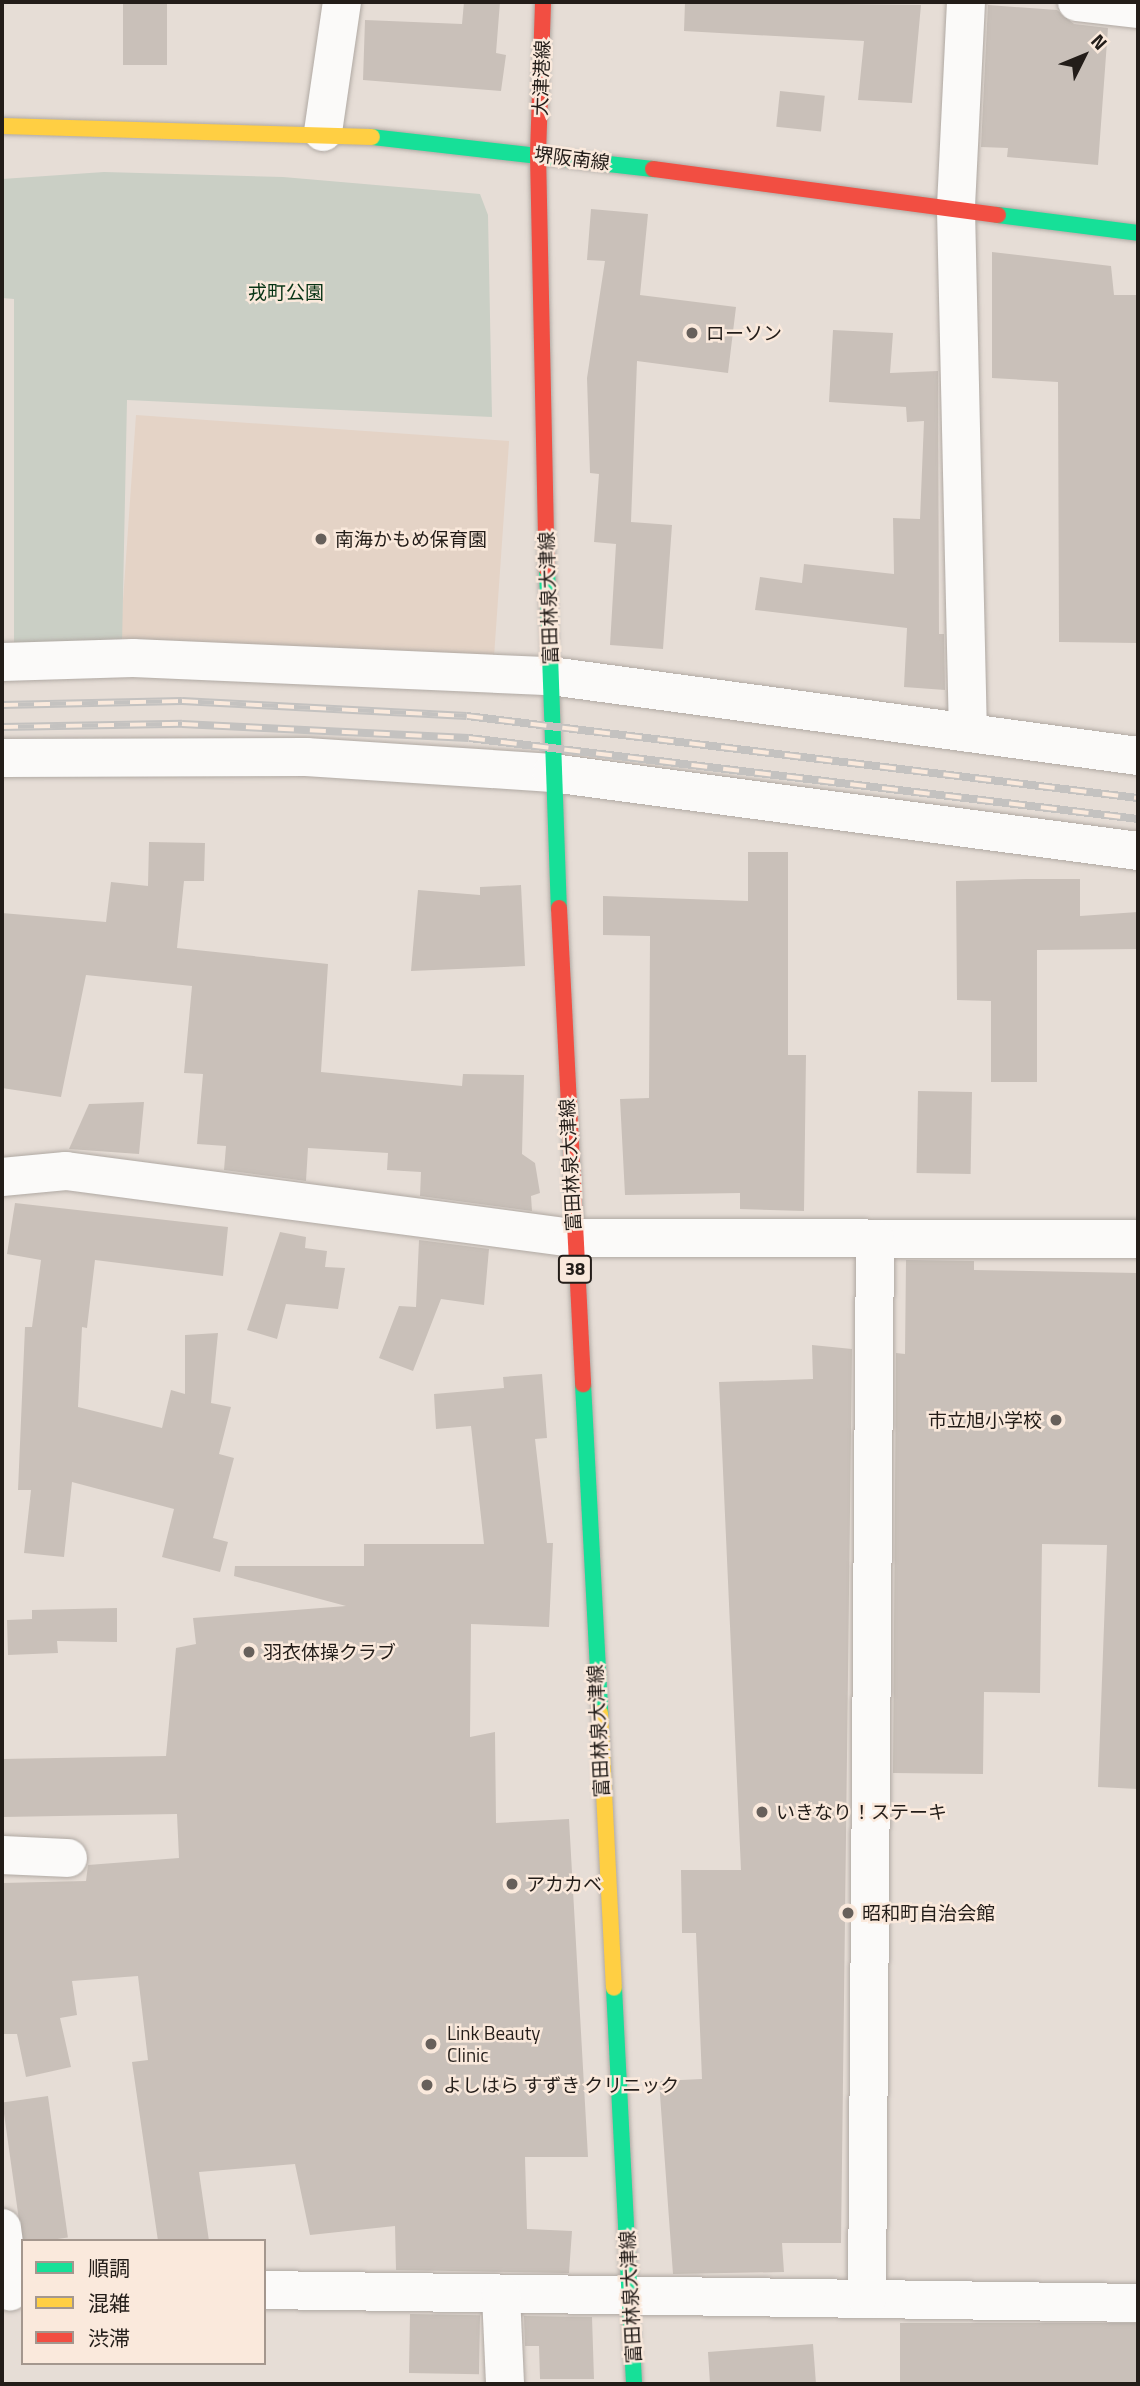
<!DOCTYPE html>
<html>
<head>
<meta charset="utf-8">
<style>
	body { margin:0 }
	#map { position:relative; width:1140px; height:2386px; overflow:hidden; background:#e6ddd6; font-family:"Titillium Web","Noto Sans JP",sans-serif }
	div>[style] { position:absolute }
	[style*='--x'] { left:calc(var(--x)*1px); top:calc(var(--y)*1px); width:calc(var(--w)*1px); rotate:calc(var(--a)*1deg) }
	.built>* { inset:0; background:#e4d3c6; transform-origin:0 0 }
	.green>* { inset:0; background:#cacfc5 }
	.building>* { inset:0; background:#c9c0b9; transform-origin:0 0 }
	.roads { filter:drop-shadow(0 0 2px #b0a9a3) drop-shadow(0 0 2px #b0a9a3) }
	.street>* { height:38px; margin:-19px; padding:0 19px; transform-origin:19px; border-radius:19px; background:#fbfaf9 }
	.fast>* { height:16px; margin:-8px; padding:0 8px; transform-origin:8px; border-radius:8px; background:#16e098 }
	.slow>* { height:16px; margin:-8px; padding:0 8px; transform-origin:8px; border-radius:8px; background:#ffcf43 }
	.jam>* { height:16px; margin:-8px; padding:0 8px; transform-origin:8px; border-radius:8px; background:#f24e42 }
	.rail>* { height:8px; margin-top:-4px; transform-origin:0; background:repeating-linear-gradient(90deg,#fae9dc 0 16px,#c4c2c0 0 32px); box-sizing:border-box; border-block:2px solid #c4c2c0 }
	.dots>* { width:19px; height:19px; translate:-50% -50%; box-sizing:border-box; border:4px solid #fae9dc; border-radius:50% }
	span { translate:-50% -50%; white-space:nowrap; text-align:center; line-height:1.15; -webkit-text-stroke:5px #fae9dc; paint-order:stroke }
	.shield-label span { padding:2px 5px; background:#fae9dc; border:2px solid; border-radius:5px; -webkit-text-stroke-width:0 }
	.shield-label { font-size:18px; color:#231d19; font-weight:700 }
	.street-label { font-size:19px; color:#231d19 }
	.park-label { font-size:19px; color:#063314 }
	.poi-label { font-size:19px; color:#231d19 }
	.left { translate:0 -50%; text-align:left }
	.right { translate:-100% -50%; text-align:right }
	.frame { position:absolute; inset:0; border:4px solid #231d19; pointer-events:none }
	.legend { position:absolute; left:21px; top:2239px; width:245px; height:126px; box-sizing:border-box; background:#fae9dc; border:2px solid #a4978e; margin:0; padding:9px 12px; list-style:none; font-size:21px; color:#231d19 }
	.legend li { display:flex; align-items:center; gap:14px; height:35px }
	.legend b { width:35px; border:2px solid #a4978e }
	.north { position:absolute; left:1049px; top:21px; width:70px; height:70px; -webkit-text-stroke:5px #fae9dc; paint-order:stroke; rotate:47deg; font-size:19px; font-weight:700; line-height:28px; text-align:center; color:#231d19 }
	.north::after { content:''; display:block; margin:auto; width:24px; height:32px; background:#231d19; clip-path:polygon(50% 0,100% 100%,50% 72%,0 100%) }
</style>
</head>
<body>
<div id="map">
	<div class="built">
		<i style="left:136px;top:415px;width:374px;height:224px;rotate:4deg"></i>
	</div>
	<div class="green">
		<i style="clip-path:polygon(104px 172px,283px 177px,480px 194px,488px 215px,492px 417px,127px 400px,122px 645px,14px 648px,14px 299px,2px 298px,2px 179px)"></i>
	</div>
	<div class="building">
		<i style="left:123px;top:2px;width:44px;height:63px"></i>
		<i style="clip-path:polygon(464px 2px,500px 2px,496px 53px,506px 55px,501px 91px,363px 80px,365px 20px,462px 24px)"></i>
		<i style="clip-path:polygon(685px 2px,921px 5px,912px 103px,858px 100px,864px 41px,684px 31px)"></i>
		<i style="clip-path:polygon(988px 5px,1057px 10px,1074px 24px,1108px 28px,1098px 165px,1007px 157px,1008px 148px,981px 147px)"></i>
		<i style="left:780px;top:91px;width:45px;height:36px;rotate:6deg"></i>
		<i style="clip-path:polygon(591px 209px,648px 214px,640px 295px,736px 307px,728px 373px,637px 361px,631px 522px,672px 525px,663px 649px,610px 645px,616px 544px,594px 542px,599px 474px,590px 473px,587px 378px,605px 261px,587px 260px)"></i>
		<i style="clip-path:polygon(992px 252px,1111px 266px,1114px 295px,1138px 295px,1138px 643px,1059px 642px,1058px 382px,992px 378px)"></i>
		<i style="clip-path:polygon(833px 330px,893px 333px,890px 373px,938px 371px,939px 634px,944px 634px,945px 690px,904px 687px,907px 628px,755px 610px,760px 577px,802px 583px,804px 564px,894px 574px,893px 518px,920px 519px,924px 421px,907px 422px,906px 407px,829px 402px)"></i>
		<i style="clip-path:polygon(149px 842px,205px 843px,204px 881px,184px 881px,177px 948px,328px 964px,321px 1072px,462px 1086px,463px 1074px,524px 1075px,522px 1154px,535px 1163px,540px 1193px,531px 1196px,532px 1211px,420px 1196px,421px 1172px,387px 1170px,388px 1153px,308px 1148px,306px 1181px,224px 1170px,226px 1146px,197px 1144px,203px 1074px,184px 1073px,192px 986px,86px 975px,61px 1097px,2px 1088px,2px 913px,106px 922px,111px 882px,148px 886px)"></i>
		<i style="clip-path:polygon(748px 852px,788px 852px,788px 1055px,806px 1055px,804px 1211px,740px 1209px,740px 1193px,625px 1195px,620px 1099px,649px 1098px,650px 936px,603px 935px,603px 896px,748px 901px)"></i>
		<i style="clip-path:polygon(1026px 879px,1080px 879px,1080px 916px,1138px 912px,1138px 949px,1037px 950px,1037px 1082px,991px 1082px,991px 1001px,957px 1000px,956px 881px)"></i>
		<i style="clip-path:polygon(521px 885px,525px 966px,411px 971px,418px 890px,480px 895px,480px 887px)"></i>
		<i style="left:918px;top:1091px;width:54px;height:82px;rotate:1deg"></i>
		<i style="clip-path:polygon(144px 1102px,139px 1154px,69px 1149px,89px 1104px)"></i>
		<i style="clip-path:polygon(15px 1203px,228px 1227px,223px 1276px,95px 1260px,87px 1328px,82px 1327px,78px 1407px,162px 1428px,171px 1390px,185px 1394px,185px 1335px,218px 1333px,211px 1403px,231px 1407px,219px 1454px,234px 1458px,213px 1538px,228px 1542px,220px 1572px,162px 1557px,174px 1509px,72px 1482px,64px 1557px,24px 1553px,31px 1490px,18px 1490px,25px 1327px,32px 1327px,41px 1260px,7px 1254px)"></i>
		<i style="clip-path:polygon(280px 1232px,306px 1237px,305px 1248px,327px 1251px,325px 1267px,345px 1268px,338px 1309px,286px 1304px,277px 1339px,247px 1330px)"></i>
		<i style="clip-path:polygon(419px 1240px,489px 1249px,484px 1305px,441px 1299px,413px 1371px,379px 1358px,399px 1306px,416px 1307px)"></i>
		<i style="clip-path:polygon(906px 1260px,974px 1261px,974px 1270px,1138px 1273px,1138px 1789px,1098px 1787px,1107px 1545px,1042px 1544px,1040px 1693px,984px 1692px,983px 1774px,893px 1773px,896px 1353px,905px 1354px)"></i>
		<i style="clip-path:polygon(812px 1345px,852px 1349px,841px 2243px,782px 2243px,784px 2272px,673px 2274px,659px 2081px,702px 2079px,696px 1933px,682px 1933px,681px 1870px,741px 1870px,719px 1382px,813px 1379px)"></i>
		<i style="clip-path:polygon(542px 1374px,547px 1438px,535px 1439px,547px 1543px,553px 1543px,549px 1627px,471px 1624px,470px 1737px,495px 1732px,496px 1823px,569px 1819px,588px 2157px,525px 2157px,527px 2229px,572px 2231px,569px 2273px,396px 2270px,395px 2226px,310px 2235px,295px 2164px,199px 2172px,209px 2241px,158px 2241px,132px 2062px,148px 2060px,138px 1976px,72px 1981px,77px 2015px,60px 2018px,71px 2067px,26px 2077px,17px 2034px,2px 2034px,2px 1883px,86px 1881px,88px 1865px,179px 1858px,177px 1814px,2px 1817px,2px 1759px,166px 1756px,176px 1648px,196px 1644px,193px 1618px,346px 1606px,234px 1576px,235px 1566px,364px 1566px,364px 1544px,484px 1544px,471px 1426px,436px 1429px,434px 1394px,504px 1388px,503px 1377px)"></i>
		<i style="clip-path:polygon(117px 1608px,117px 1642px,57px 1641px,58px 1653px,8px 1655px,7px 1620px,32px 1619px,32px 1610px)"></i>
		<i style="left:48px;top:2096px;width:143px;height:46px;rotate:82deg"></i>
		<i style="left:410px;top:2314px;width:70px;height:59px;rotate:1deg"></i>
		<i style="clip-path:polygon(524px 2316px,592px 2317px,594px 2379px,540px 2379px,539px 2346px,525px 2346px)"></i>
		<i style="left:900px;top:2323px;width:238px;height:61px"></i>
		<i style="clip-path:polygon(813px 2344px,816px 2384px,710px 2384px,708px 2352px)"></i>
	</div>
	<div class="roads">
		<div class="street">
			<i style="--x:966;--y:2;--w:208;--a:92.8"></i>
			<i style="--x:956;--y:210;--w:523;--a:88.69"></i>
			<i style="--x:1077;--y:2;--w:61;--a:6.5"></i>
			<i style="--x:323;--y:132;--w:131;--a:-81.7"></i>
			<i style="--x:2;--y:662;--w:131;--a:-1.7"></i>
			<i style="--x:133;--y:658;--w:418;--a:2.5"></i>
			<i style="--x:551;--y:676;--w:592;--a:7.76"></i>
			<i style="--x:2;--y:758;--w:304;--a:-0.2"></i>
			<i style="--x:306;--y:757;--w:247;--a:3.7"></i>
			<i style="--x:552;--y:773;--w:591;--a:7.58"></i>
			<i style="--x:2;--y:1177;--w:64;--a:-5.4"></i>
			<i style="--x:66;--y:1171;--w:511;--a:7.53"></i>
			<i style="--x:573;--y:1238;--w:565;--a:0.1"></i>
			<i style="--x:2;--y:1855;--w:66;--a:2.6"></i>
			<i style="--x:2;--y:2228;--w:64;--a:82.8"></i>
			<i style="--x:264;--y:2290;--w:874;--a:0.85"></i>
			<i style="--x:501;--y:2295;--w:89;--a:87.4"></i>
			<i style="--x:867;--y:2298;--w:1059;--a:-89.57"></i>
		</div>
		<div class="fast">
			<i style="--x:372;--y:137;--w:283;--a:6.5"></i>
			<i style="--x:998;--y:215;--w:141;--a:7.3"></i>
			<i style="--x:547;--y:569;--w:339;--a:88"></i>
			<i style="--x:583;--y:1384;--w:329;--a:87"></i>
			<i style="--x:614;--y:1988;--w:397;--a:87.1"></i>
		</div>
		<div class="slow">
			<i style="--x:2;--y:126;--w:370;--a:1.7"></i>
			<i style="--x:600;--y:1713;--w:275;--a:87.1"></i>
		</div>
		<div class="jam">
			<i style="--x:538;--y:154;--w:152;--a:-88.1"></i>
			<i style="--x:538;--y:154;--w:415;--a:88.8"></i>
			<i style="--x:653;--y:169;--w:348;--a:7.6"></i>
			<i style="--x:559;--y:908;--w:477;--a:87.1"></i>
		</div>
	</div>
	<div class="rail">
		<i style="--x:2;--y:705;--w:180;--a:-1.3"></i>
		<i style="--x:182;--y:701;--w:285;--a:3"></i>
		<i style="--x:467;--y:716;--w:676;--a:6.97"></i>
		<i style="--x:2;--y:727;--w:180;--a:-1"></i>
		<i style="--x:182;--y:724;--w:287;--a:2.8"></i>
		<i style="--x:469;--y:738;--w:674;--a:6.9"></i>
	</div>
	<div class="dots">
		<i style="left:692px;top:333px;background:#67605b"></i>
		<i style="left:321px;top:539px;background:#67605b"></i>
		<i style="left:1056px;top:1420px;background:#67605b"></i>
		<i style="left:249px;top:1652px;background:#67605b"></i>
		<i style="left:762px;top:1812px;background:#67605b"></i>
		<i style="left:512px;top:1884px;background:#67605b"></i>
		<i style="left:848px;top:1913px;background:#67605b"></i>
		<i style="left:431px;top:2044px;background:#67605b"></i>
		<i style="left:427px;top:2085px;background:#67605b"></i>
	</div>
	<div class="shield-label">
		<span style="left:575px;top:1269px">38</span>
	</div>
	<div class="street-label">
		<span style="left:541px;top:78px;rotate:-88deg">大津港線</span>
		<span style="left:572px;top:158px;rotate:7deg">堺阪南線</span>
		<span style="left:548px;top:598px;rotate:-92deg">富田林泉大津線</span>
		<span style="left:570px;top:1165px;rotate:-93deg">富田林泉大津線</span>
		<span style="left:598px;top:1731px;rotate:-93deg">富田林泉大津線</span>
		<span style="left:630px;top:2297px;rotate:-93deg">富田林泉大津線</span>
	</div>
	<div class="park-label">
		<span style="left:286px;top:292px">戎町公園</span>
	</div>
	<div class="poi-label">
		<span class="left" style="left:706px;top:333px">ローソン</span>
		<span class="left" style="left:335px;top:539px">南海かもめ保育園</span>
		<span class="right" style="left:1042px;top:1420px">市立旭小学校</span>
		<span class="left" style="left:263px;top:1652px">羽衣体操クラブ</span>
		<span class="left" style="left:776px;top:1812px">いきなり！ステーキ</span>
		<span class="left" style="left:526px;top:1884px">アカカベ</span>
		<span class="left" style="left:862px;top:1913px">昭和町自治会館</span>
		<span class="left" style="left:447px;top:2044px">Link Beauty<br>Clinic</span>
		<span class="left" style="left:443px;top:2085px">よしはら すずき クリニック</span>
	</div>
	<div class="frame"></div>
	<ul class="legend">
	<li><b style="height:9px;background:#16e098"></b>順調</li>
	<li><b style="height:9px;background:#ffcf43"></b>混雑</li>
	<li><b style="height:9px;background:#f24e42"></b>渋滞</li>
	</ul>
	<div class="north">N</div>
</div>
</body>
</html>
